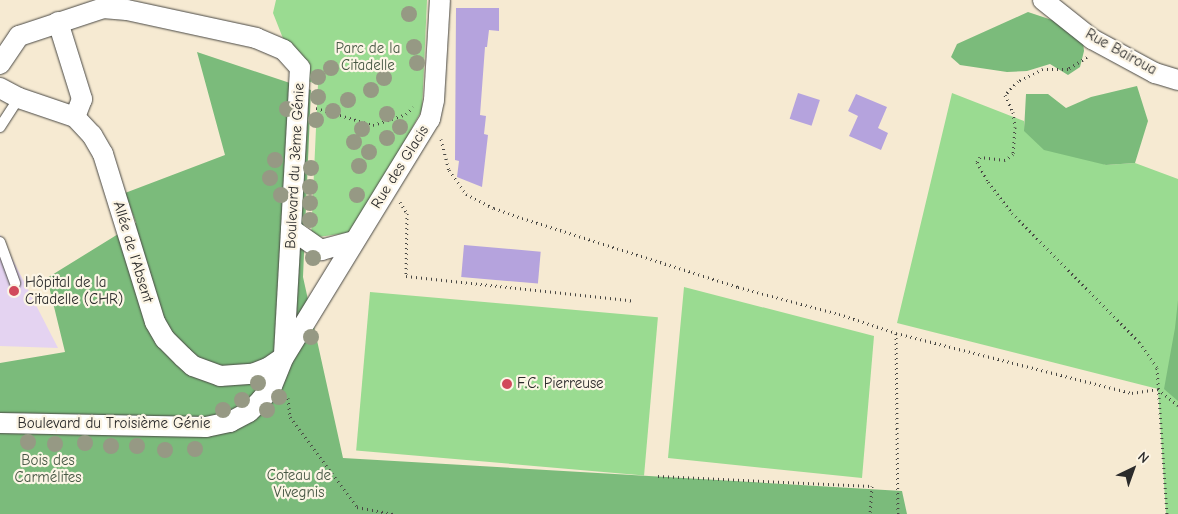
<!DOCTYPE html>
<html>
<head>
<meta charset="utf-8">
<style>
	body { margin:0 }
	#map { position:relative; width:1178px; height:514px; overflow:hidden; background:#f6ead2; font-family:"Comic Neue",sans-serif }
	div>[style] { position:absolute }
	[style*='--x'] { left:calc(var(--x)*1px); top:calc(var(--y)*1px); width:calc(var(--w)*1px); rotate:calc(var(--a)*1deg) }
	.built>* { inset:0; background:#e4d3f1 }
	.green>* { inset:0; background:#9adb91; transform-origin:0 0 }
	.forest>* { inset:0; background:#7bbb7b }
	.building>* { inset:0; background:#b5a3dd; transform-origin:0 0 }
	.path>* { height:3px; margin-top:-1.5px; transform-origin:0; background:repeating-linear-gradient(90deg,#494844 0 1px,transparent 0 5px) }
	.roads { filter:drop-shadow(0 0 1px #494844) drop-shadow(0 0 1px #494844) }
	.lane>* { height:10px; margin:-5px; padding:0 5px; transform-origin:5px; border-radius:5px; background:#fff }
	.street>* { height:20px; margin:-10px; padding:0 10px; transform-origin:10px; border-radius:10px; background:#fff }
	.trees>* { width:16px; height:16px; margin:-8px; border-radius:50%; background:#969984 }
	.dots>* { width:14px; height:14px; translate:-50% -50%; box-sizing:border-box; border:2px solid #fcf5e5; border-radius:50% }
	span { translate:-50% -50%; white-space:nowrap; text-align:center; line-height:1.15; -webkit-text-stroke:4.5px #fcf5e5; paint-order:stroke }
	.park-label { font-size:15px; color:#475744 }
	.street-label { font-size:15px; color:#2b2b2b }
	.poi-label { font-size:15px; color:#2b2b2b }
	.left { translate:0 -50%; text-align:left }
	.north { position:absolute; left:1108px; top:444px; width:50px; height:50px; -webkit-text-stroke:4px #fcf5e5; paint-order:stroke; rotate:42deg; font-size:14px; font-weight:700; line-height:20px; text-align:center; color:#2b2b2b }
	.north::after { content:''; display:block; margin:auto; width:18px; height:22px; background:#2b2b2b; clip-path:polygon(50% 0,100% 100%,50% 72%,0 100%) }
</style>
</head>
<body>
<div id="map">
	<div class="built">
		<i style="clip-path:polygon(0 235px,58px 348px,0 346px)"></i>
	</div>
	<div class="green">
		<i style="clip-path:polygon(276px 0,427px 0,422px 110px,354px 232px,311px 238px,318px 84px,299px 79px,273px 13px)"></i>
		<i style="clip-path:polygon(952px 93px,1024px 121px,1025px 131px,1106px 165px,1135px 163px,1178px 179px,1178px 514px,1166px 514px,1158px 389px,897px 323px)"></i>
		<i style="clip-path:polygon(684px 287px,874px 336px,862px 478px,668px 458px)"></i>
		<i style="left:370px;top:292px;width:289px;height:159px;rotate:5deg"></i>
	</div>
	<div class="forest">
		<i style="clip-path:polygon(1028px 12px,1061px 23px,1083px 41px,1084px 51px,1080px 67px,1068px 75px,1050px 64px,1027px 71px,1007px 72px,960px 65px,951px 57px,957px 44px)"></i>
		<i style="clip-path:polygon(197px 52px,311px 90px,303px 277px,343px 458px,902px 491px,907px 514px,0 514px,0 363px,65px 352px,47px 278px,136px 223px,125px 193px,225px 155px)"></i>
		<i style="clip-path:polygon(1137px 86px,1148px 121px,1135px 163px,1106px 165px,1044px 150px,1024px 131px,1026px 94px,1048px 94px,1066px 108px,1091px 97px)"></i>
		<i style="clip-path:polygon(1178px 300px,1178px 401px,1164px 389px,1175px 328px)"></i>
	</div>
	<div class="building">
		<i style="clip-path:polygon(456px 8px,499px 8px,499px 31px,489px 30px,487px 47px,485px 47px,480px 115px,486px 116px,484px 134px,488px 135px,482px 187px,457px 177px,459px 161px,455px 160px)"></i>
		<i style="left:798px;top:93px;width:23px;height:27px;rotate:18deg"></i>
		<i style="clip-path:polygon(856px 94px,887px 107px,878px 128px,888px 133px,881px 150px,849px 136px,858px 116px,848px 111px)"></i>
		<i style="left:464px;top:245px;width:77px;height:32px;rotate:5deg"></i>
	</div>
	<div class="path">
		<i style="--x:1087;--y:57;--w:22;--a:148"></i>
		<i style="--x:1068;--y:69;--w:25;--a:180"></i>
		<i style="--x:1043;--y:69;--w:28;--a:154"></i>
		<i style="--x:1018;--y:81;--w:19;--a:133"></i>
		<i style="--x:1005;--y:95;--w:19;--a:65"></i>
		<i style="--x:1013;--y:112;--w:15;--a:82"></i>
		<i style="--x:1015;--y:127;--w:27;--a:94"></i>
		<i style="--x:1013;--y:154;--w:10;--a:143"></i>
		<i style="--x:1005;--y:160;--w:25;--a:-173"></i>
		<i style="--x:980;--y:157;--w:6;--a:121"></i>
		<i style="--x:977;--y:162;--w:23;--a:61"></i>
		<i style="--x:988;--y:182;--w:39;--a:52"></i>
		<i style="--x:1012;--y:213;--w:181;--a:45.4"></i>
		<i style="--x:1139;--y:342;--w:32;--a:55"></i>
		<i style="--x:1157;--y:368;--w:146;--a:86.1"></i>
		<i style="--x:316;--y:108;--w:59;--a:16.6"></i>
		<i style="--x:373;--y:125;--w:35;--a:-18"></i>
		<i style="--x:406;--y:114;--w:10;--a:-45"></i>
		<i style="--x:441;--y:139;--w:32;--a:76"></i>
		<i style="--x:449;--y:170;--w:29;--a:55"></i>
		<i style="--x:466;--y:194;--w:31;--a:27"></i>
		<i style="--x:494;--y:208;--w:30;--a:20"></i>
		<i style="--x:522;--y:218;--w:227;--a:17.7"></i>
		<i style="--x:738;--y:287;--w:105;--a:15"></i>
		<i style="--x:839;--y:314;--w:60;--a:18.4"></i>
		<i style="--x:896;--y:333;--w:244;--a:14.3"></i>
		<i style="--x:1132;--y:393;--w:26;--a:-9"></i>
		<i style="--x:1158;--y:389;--w:26;--a:39"></i>
		<i style="--x:400;--y:202;--w:13;--a:58"></i>
		<i style="--x:407;--y:213;--w:63;--a:90.9"></i>
		<i style="--x:406;--y:276;--w:230;--a:6.2"></i>
		<i style="--x:896;--y:333;--w:181;--a:89.4"></i>
		<i style="--x:288;--y:398;--w:19;--a:84"></i>
		<i style="--x:290;--y:417;--w:112;--a:53.3"></i>
		<i style="--x:357;--y:507;--w:38;--a:11"></i>
		<i style="--x:658;--y:476;--w:214;--a:2.7"></i>
		<i style="--x:872;--y:486;--w:28;--a:94"></i>
	</div>
	<div class="roads">
		<div class="lane">
			<i style="--x:0;--y:127;--w:35;--a:-57"></i>
			<i style="--x:0;--y:242;--w:44;--a:69.9"></i>
		</div>
		<div class="street">
			<i style="--x:1043;--y:0;--w:63;--a:38.5"></i>
			<i style="--x:1092;--y:39;--w:72;--a:28.4"></i>
			<i style="--x:1155;--y:73;--w:24;--a:17"></i>
			<i style="--x:58;--y:22;--w:81;--a:72.7"></i>
			<i style="--x:82;--y:99;--w:19;--a:111"></i>
			<i style="--x:0;--y:64;--w:34;--a:-56"></i>
			<i style="--x:19;--y:36;--w:89;--a:-18.4"></i>
			<i style="--x:103;--y:8;--w:24;--a:5"></i>
			<i style="--x:127;--y:10;--w:132;--a:12.2"></i>
			<i style="--x:256;--y:38;--w:30;--a:23"></i>
			<i style="--x:284;--y:50;--w:24;--a:48"></i>
			<i style="--x:300;--y:68;--w:287;--a:93.2"></i>
			<i style="--x:0;--y:88;--w:21;--a:28"></i>
			<i style="--x:19;--y:98;--w:59;--a:18.7"></i>
			<i style="--x:75;--y:117;--w:25;--a:47"></i>
			<i style="--x:92;--y:135;--w:22;--a:60"></i>
			<i style="--x:103;--y:154;--w:176;--a:72.8"></i>
			<i style="--x:155;--y:322;--w:20;--a:60"></i>
			<i style="--x:165;--y:339;--w:25;--a:45"></i>
			<i style="--x:183;--y:357;--w:13;--a:42"></i>
			<i style="--x:193;--y:366;--w:29;--a:20"></i>
			<i style="--x:220;--y:376;--w:32;--a:-4"></i>
			<i style="--x:252;--y:374;--w:17;--a:-21"></i>
			<i style="--x:268;--y:368;--w:19;--a:-35"></i>
			<i style="--x:291;--y:229;--w:37;--a:35"></i>
			<i style="--x:321;--y:250;--w:34;--a:-15"></i>
			<i style="--x:0;--y:423;--w:206;--a:1.1"></i>
			<i style="--x:206;--y:427;--w:25;--a:-12"></i>
			<i style="--x:230;--y:422;--w:21;--a:-28"></i>
			<i style="--x:249;--y:412;--w:17;--a:-45"></i>
			<i style="--x:261;--y:400;--w:18;--a:-52"></i>
			<i style="--x:272;--y:386;--w:31;--a:-68"></i>
			<i style="--x:284;--y:357;--w:279;--a:-58.5"></i>
			<i style="--x:430;--y:119;--w:19;--a:-78"></i>
			<i style="--x:434;--y:100;--w:100;--a:-86.6"></i>
		</div>
	</div>
	<div class="trees">
		<i style="left:409px;top:14px"></i>
		<i style="left:414px;top:47px"></i>
		<i style="left:417px;top:63px"></i>
		<i style="left:331px;top:68px"></i>
		<i style="left:318px;top:77px"></i>
		<i style="left:384px;top:78px"></i>
		<i style="left:371px;top:90px"></i>
		<i style="left:318px;top:97px"></i>
		<i style="left:348px;top:100px"></i>
		<i style="left:287px;top:109px"></i>
		<i style="left:333px;top:111px"></i>
		<i style="left:387px;top:114px"></i>
		<i style="left:316px;top:120px"></i>
		<i style="left:400px;top:127px"></i>
		<i style="left:362px;top:129px"></i>
		<i style="left:387px;top:138px"></i>
		<i style="left:354px;top:142px"></i>
		<i style="left:369px;top:152px"></i>
		<i style="left:275px;top:160px"></i>
		<i style="left:359px;top:166px"></i>
		<i style="left:311px;top:168px"></i>
		<i style="left:270px;top:178px"></i>
		<i style="left:310px;top:187px"></i>
		<i style="left:281px;top:195px"></i>
		<i style="left:357px;top:195px"></i>
		<i style="left:310px;top:203px"></i>
		<i style="left:310px;top:220px"></i>
		<i style="left:313px;top:258px"></i>
		<i style="left:311px;top:337px"></i>
		<i style="left:258px;top:383px"></i>
		<i style="left:279px;top:397px"></i>
		<i style="left:242px;top:400px"></i>
		<i style="left:223px;top:410px"></i>
		<i style="left:267px;top:410px"></i>
		<i style="left:28px;top:442px"></i>
		<i style="left:85px;top:443px"></i>
		<i style="left:55px;top:444px"></i>
		<i style="left:111px;top:446px"></i>
		<i style="left:137px;top:446px"></i>
		<i style="left:195px;top:449px"></i>
		<i style="left:165px;top:450px"></i>
	</div>
	<div class="dots">
		<i style="left:14px;top:291px;background:#d1495b"></i>
		<i style="left:507px;top:384px;background:#d1495b"></i>
	</div>
	<div class="park-label">
		<span style="left:368px;top:57px">Parc de la<br>Citadelle</span>
		<span style="left:48px;top:469px">Bois des<br>Carmélites</span>
		<span style="left:299px;top:484px">Coteau de<br>Vivegnis</span>
	</div>
	<div class="street-label">
		<span style="left:1121px;top:52px;rotate:29deg">Rue Bairoua</span>
		<span style="left:295px;top:166px;rotate:-87deg">Boulevard du 3ème Génie</span>
		<span style="left:400px;top:167px;rotate:-58deg">Rue des Glacis</span>
		<span style="left:133px;top:252px;rotate:73deg">Allée de l'Absent</span>
		<span style="left:114px;top:424px">Boulevard du Troisième Génie</span>
	</div>
	<div class="poi-label">
		<span class="left" style="left:25px;top:291px">Hôpital de la<br>Citadelle (CHR)</span>
		<span class="left" style="left:517px;top:384px">F.C. Pierreuse</span>
	</div>
	<div class="north">N</div>
</div>
</body>
</html>
